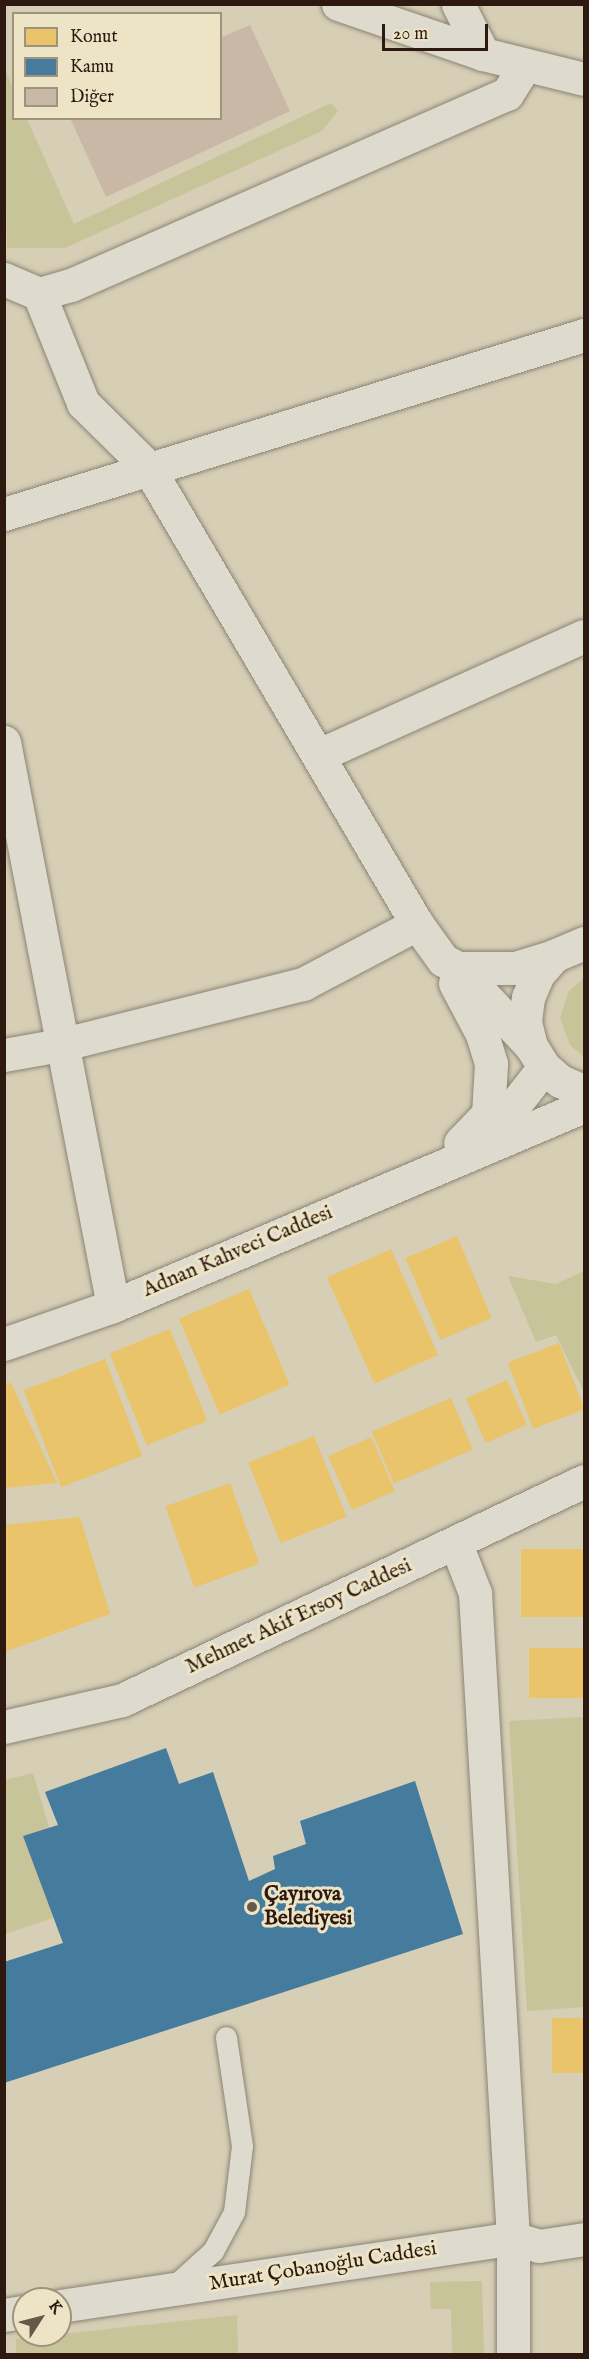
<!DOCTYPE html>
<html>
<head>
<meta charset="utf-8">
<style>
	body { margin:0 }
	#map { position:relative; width:589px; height:2359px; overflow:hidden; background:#d6ceb5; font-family:"IM FELL English",serif }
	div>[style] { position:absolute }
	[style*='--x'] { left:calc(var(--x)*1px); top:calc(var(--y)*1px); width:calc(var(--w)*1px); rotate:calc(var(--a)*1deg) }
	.green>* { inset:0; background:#c7c49a }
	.homes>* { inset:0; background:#e9c46a; transform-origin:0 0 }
	.public>* { inset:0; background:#457b9d }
	.building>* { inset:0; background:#cab8a7 }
	.roads { filter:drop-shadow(0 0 2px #8b8475) drop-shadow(0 0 2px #8b8475) }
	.service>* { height:21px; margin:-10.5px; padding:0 10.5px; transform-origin:10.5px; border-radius:10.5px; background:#dedbce }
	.minor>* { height:33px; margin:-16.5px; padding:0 16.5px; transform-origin:16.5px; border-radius:16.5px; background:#dedbce }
	.tertiary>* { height:33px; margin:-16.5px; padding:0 16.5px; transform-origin:16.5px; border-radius:16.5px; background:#dedbce }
	.secondary>* { height:33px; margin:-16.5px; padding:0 16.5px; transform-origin:16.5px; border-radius:16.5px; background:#dedbce }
	.dots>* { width:16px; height:16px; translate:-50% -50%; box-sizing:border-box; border:3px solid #ede4c6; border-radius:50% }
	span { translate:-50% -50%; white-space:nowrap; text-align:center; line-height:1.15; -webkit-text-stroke:6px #ede4c6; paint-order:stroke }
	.street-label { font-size:21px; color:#2d190f }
	.poi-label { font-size:21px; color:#2d190f; font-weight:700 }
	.left { translate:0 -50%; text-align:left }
	.frame { position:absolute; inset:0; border:6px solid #2d190f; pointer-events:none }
	.legend { position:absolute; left:12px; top:12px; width:210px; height:108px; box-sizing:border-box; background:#ede4c6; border:2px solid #a0937d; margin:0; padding:8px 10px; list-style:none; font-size:18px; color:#2d190f }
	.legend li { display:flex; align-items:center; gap:12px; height:30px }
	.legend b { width:30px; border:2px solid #a0937d }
	.north { position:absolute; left:12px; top:2287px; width:60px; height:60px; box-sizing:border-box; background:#ede4c6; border:2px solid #a0937d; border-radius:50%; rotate:54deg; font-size:16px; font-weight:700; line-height:24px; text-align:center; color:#2d190f }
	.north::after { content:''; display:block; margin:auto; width:21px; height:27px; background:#685849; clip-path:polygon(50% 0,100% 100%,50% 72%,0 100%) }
	.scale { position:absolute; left:382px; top:24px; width:106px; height:27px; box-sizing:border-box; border:3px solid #2d190f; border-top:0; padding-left:8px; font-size:18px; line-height:21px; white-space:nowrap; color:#2d190f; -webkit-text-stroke:4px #ede4c6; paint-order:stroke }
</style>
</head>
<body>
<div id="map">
	<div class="green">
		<i style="clip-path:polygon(4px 68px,13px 88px,14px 118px,27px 119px,74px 224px,331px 103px,338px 111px,322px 131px,65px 248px,7px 248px)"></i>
		<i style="clip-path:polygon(584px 978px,584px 1057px,570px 1045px,560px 1018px,569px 991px)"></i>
		<i style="clip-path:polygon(584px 1271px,584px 1392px,556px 1335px,536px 1342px,508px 1276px,556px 1284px)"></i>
		<i style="clip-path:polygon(584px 1717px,584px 2007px,527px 2011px,509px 1721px)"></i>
		<i style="clip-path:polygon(33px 1773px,74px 1911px,5px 1934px,4px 1780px)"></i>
		<i style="clip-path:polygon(482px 2281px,484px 2354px,452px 2354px,451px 2309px,431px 2309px,430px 2282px)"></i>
		<i style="clip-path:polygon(237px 2315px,238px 2354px,16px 2354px,16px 2339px)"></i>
	</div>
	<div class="homes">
		<i style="left:457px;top:1236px;width:89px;height:56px;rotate:67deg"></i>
		<i style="left:391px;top:1249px;width:116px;height:70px;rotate:66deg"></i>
		<i style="left:249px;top:1289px;width:104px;height:76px;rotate:67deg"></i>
		<i style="left:170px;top:1329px;width:99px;height:65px;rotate:68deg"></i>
		<i style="left:559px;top:1343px;width:71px;height:55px;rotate:69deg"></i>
		<i style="left:105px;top:1359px;width:104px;height:87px;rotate:69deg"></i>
		<i style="left:507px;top:1380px;width:49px;height:45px;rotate:66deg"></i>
		<i style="clip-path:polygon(11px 1383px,57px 1483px,4px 1488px,4px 1384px)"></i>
		<i style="left:451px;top:1398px;width:56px;height:86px;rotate:67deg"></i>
		<i style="left:314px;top:1436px;width:87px;height:71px;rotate:68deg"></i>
		<i style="left:371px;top:1437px;width:59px;height:47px;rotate:66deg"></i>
		<i style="left:230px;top:1483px;width:86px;height:69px;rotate:70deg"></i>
		<i style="clip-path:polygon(80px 1517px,110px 1614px,4px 1652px,4px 1525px)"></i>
		<i style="left:584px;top:1549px;width:68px;height:63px;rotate:90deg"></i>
		<i style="left:584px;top:1648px;width:50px;height:55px;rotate:90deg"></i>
		<i style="left:552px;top:2018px;width:32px;height:55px"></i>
	</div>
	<div class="public">
		<i style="clip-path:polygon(166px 1748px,179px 1784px,213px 1772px,249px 1881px,275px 1869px,273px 1856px,306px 1844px,300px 1821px,415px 1781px,463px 1934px,4px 2083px,4px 1962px,63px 1943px,23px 1836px,58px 1825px,45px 1792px)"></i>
	</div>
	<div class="building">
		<i style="clip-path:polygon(250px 25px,290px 111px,106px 197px,70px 118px,220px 118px,220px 38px)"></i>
	</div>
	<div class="roads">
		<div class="service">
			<i style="--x:173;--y:2287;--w:54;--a:-42"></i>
			<i style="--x:213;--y:2251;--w:44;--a:-61.7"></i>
			<i style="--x:234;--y:2212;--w:66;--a:-83.1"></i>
			<i style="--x:242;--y:2146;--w:110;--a:-98.4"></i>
		</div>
		<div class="minor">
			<i style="--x:458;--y:4;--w:56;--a:63.4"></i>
			<i style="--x:4;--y:279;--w:38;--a:23"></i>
			<i style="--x:39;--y:294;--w:33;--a:-16"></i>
			<i style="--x:71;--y:285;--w:476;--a:-23.7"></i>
			<i style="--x:507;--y:94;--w:34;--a:-58"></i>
			<i style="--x:39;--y:294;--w:118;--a:68"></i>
			<i style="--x:83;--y:403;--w:91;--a:44.6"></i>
			<i style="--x:148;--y:467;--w:530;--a:59.52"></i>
			<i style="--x:417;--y:924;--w:44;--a:54.2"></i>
			<i style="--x:443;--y:960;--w:17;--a:28"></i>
			<i style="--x:458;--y:968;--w:107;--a:46.9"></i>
			<i style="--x:4;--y:514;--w:607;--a:-17.15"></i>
			<i style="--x:4;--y:742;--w:574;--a:79.06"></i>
			<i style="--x:319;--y:755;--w:290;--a:-24.2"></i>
			<i style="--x:458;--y:968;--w:57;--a:0"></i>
			<i style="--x:515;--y:968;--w:41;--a:-17.1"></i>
			<i style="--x:455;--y:983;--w:58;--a:62.1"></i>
			<i style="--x:482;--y:1034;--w:31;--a:73"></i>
			<i style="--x:491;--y:1064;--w:50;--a:93.4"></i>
			<i style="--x:488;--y:1114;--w:40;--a:134"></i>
			<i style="--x:4;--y:1055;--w:57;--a:-10.1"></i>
			<i style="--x:60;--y:1045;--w:251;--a:-14.1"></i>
			<i style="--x:303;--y:984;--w:129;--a:-27.8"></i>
			<i style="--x:456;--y:1544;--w:53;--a:68.8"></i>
			<i style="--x:475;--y:1593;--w:646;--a:86.63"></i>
			<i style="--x:513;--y:2238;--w:116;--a:90"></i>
		</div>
		<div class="tertiary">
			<i style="--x:338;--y:4;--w:153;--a:19"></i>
			<i style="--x:483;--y:54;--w:104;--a:13.9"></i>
			<i style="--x:4;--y:1727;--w:121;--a:-12.9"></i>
			<i style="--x:122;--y:1700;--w:511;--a:-25.36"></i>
			<i style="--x:60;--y:2306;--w:458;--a:-8.5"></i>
			<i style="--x:513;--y:2238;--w:27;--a:17"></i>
			<i style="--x:539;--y:2246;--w:46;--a:-8.8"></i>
			<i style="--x:4;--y:2315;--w:20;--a:-9"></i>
		</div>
		<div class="secondary">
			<i style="--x:584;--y:943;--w:33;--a:157"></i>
			<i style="--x:554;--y:956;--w:24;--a:132"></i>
			<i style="--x:538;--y:974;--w:25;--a:113"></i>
			<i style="--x:528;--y:997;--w:25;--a:97"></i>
			<i style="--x:525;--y:1022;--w:25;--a:76"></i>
			<i style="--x:531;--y:1046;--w:25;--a:58"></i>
			<i style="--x:544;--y:1067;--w:21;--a:41"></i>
			<i style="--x:560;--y:1081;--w:26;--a:23"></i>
			<i style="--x:477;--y:1144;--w:45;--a:-45"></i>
			<i style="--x:509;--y:1112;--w:57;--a:-52.1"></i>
			<i style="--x:4;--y:1344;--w:115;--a:-19.2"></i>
			<i style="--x:113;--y:1306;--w:512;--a:-23.01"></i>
		</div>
	</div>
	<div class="dots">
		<i style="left:252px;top:1907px;background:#685849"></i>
	</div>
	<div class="street-label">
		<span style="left:238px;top:1252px;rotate:-23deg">Adnan Kahveci Caddesi</span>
		<span style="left:299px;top:1617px;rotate:-25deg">Mehmet Akif Ersoy Caddesi</span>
		<span style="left:323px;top:2267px;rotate:-9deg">Murat Çobanoğlu Caddesi</span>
	</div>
	<div class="poi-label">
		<span class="left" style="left:264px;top:1907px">Çayırova<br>Belediyesi</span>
	</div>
	<div class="frame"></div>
	<ul class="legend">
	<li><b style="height:16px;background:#e9c46a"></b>Konut</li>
	<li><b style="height:16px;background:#457b9d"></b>Kamu</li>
	<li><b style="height:16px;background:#cab8a7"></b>Diğer</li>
	</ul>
	<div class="north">K</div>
	<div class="scale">20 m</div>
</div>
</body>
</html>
